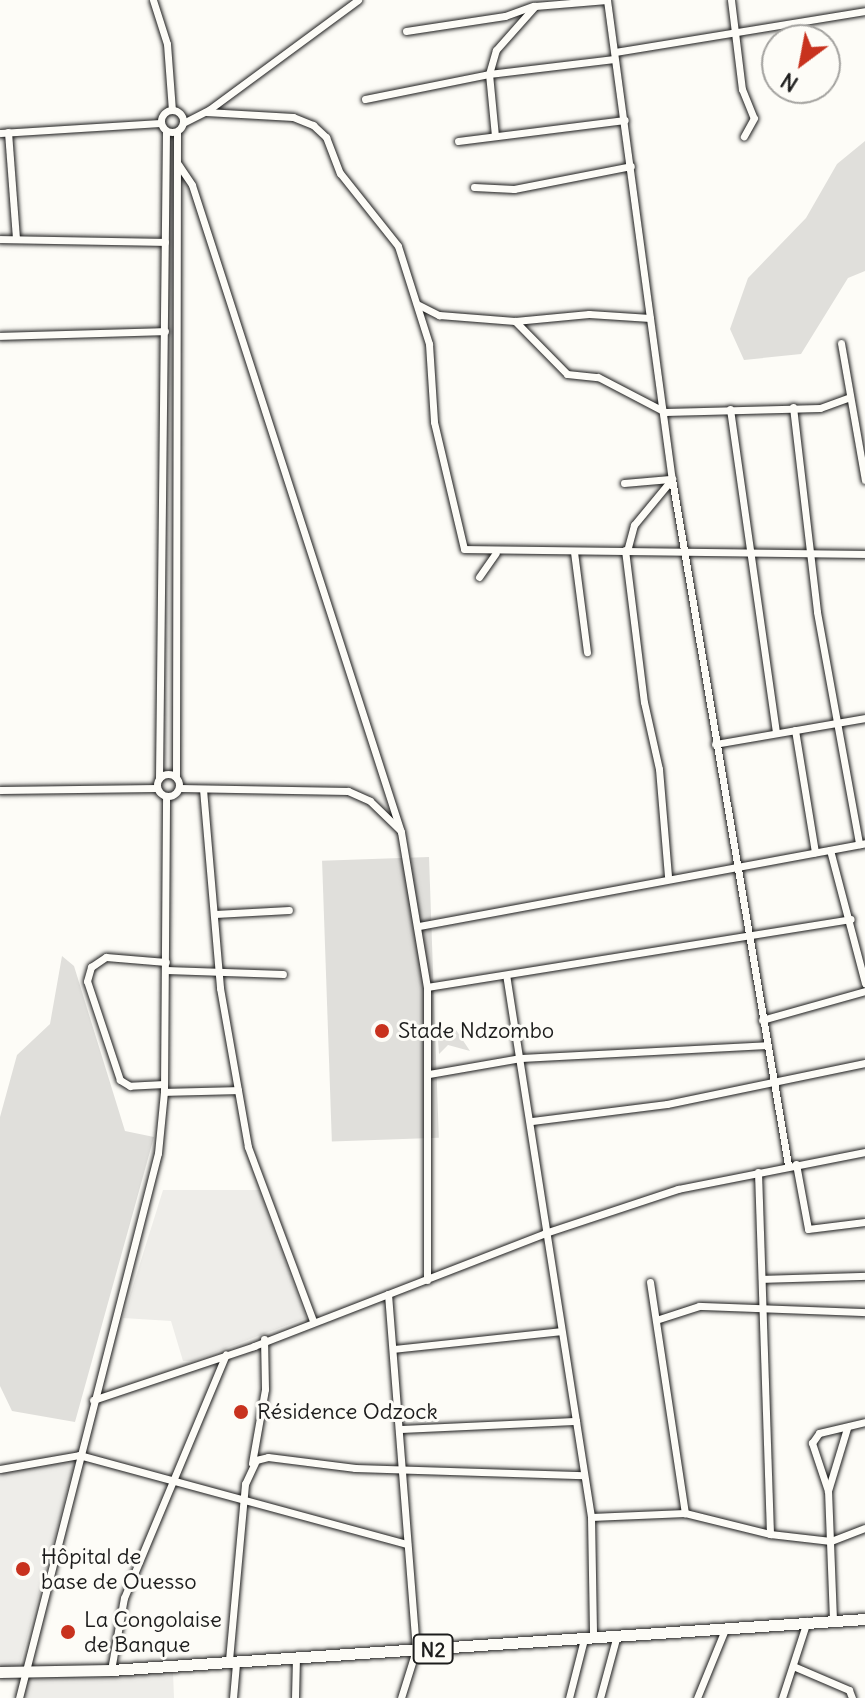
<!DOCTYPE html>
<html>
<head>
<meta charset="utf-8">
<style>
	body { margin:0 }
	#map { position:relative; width:865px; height:1698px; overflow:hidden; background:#fdfcf7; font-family:Delius,sans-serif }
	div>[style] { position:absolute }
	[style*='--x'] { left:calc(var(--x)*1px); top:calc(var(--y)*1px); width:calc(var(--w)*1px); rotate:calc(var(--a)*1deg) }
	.built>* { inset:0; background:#eeede9 }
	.green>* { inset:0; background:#e0dfdb; transform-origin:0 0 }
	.roads { filter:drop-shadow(0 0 2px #1c1c1c) drop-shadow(0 0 2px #1c1c1c) }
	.minor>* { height:7px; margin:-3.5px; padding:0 3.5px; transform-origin:3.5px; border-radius:3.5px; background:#fdfcf7 }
	.minor>.ring { margin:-3.5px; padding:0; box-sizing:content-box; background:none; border:7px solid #fdfcf7; border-radius:50% }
	.highway>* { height:11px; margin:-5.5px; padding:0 5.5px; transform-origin:5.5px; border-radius:5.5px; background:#fdfcf7 }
	.dots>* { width:22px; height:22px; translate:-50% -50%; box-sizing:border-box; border:4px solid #fdfcf7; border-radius:50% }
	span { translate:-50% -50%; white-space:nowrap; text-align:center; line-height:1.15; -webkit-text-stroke:6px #fdfcf7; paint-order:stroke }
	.shield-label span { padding:2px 6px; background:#fdfcf7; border:2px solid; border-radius:6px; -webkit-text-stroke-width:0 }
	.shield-label { font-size:20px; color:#1c1c1c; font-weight:700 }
	.poi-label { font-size:22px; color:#1c1c1c }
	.left { translate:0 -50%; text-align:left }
	.north { position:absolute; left:761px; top:24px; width:80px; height:80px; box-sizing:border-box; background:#fdfcf7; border:2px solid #a3a29f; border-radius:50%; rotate:212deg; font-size:22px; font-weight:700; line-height:32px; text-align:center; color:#1c1c1c }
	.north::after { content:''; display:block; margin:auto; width:28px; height:36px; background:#c8321e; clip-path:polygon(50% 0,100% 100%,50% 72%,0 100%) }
</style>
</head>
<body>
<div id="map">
	<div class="built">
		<i style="clip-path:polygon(163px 1190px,259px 1190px,306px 1318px,192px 1361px,183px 1361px,171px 1321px,123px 1318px)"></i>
		<i style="clip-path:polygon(76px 1459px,19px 1667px,0 1667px,0 1472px)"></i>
		<i style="clip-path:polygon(173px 1672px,174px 1698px,22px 1698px,26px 1677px)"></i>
	</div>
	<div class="green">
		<i style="clip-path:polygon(865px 141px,865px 271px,848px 278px,801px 354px,744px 360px,730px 329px,748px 278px,806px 218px,837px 164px)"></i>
		<i style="left:429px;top:857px;width:281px;height:107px;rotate:88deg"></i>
		<i style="clip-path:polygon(62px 956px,74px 966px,125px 1131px,154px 1137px,75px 1422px,12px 1411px,0 1386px,0 1117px,17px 1055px,50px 1024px)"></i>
		<i style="clip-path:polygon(437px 1025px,454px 1027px,470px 1051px,448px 1045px,439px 1054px)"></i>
	</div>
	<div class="roads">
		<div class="minor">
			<i style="--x:153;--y:0;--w:46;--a:72.3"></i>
			<i style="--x:167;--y:44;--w:66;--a:85.7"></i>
			<i style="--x:607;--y:0;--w:483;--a:82.3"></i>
			<i style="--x:672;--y:479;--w:696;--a:80.4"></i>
			<i style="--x:731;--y:0;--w:90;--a:83"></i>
			<i style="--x:742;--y:89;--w:31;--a:68"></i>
			<i style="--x:754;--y:118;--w:21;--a:119"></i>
			<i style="--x:406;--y:31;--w:100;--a:-8.6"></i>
			<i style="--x:505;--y:16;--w:30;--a:-20"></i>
			<i style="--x:615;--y:52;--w:253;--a:-9.3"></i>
			<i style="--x:365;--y:99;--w:126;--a:-11.4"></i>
			<i style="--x:489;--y:74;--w:126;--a:-6.8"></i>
			<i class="ring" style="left:161px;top:110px;width:15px;height:15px"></i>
			<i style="--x:206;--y:112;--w:87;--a:3.3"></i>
			<i style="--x:293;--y:117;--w:22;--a:22"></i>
			<i style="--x:313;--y:125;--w:18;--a:43"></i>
			<i style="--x:326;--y:137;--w:39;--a:69"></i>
			<i style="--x:340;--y:173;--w:93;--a:51.5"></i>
			<i style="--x:398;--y:246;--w:103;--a:72.4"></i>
			<i style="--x:429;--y:344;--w:78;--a:86.3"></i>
			<i style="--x:434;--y:422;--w:130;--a:76.7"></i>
			<i style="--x:464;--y:549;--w:401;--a:0.7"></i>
			<i style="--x:183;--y:123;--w:30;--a:-27"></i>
			<i style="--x:210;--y:109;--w:184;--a:-36.4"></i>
			<i style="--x:8;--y:132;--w:107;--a:85.7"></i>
			<i style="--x:0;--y:133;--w:161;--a:-3.6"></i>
			<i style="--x:495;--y:136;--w:62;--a:-95.5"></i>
			<i style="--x:489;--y:74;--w:25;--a:-74"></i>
			<i style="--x:496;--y:50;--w:59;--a:-48.4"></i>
			<i style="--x:535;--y:6;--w:72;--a:-4.8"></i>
			<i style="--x:458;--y:141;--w:168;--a:-7.2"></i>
			<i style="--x:178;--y:164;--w:25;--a:56"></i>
			<i style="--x:192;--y:185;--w:680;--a:72.1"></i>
			<i style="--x:401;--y:832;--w:157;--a:80.5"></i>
			<i style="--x:427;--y:987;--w:293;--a:90"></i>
			<i style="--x:474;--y:187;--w:40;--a:2.9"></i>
			<i style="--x:514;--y:189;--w:119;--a:-11.1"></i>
			<i style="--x:0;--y:239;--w:165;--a:1"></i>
			<i style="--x:417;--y:304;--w:25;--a:27"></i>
			<i style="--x:439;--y:315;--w:76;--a:4.5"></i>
			<i style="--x:515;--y:321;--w:74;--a:-5.4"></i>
			<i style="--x:589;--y:314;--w:61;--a:3.8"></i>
			<i style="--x:515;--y:321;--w:74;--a:45.5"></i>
			<i style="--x:567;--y:374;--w:31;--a:6"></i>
			<i style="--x:598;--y:377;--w:76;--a:27.6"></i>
			<i style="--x:665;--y:412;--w:155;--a:-1.5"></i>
			<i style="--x:820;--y:408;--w:30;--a:-20"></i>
			<i style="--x:0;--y:336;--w:165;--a:-1.7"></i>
			<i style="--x:841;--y:343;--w:139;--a:80.1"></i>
			<i style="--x:793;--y:407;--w:206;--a:83.3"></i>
			<i style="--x:817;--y:612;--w:236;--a:79.7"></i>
			<i style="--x:730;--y:409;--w:326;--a:81.9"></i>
			<i style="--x:624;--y:483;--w:46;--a:-5"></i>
			<i style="--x:625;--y:550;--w:153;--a:82.9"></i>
			<i style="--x:644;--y:702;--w:69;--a:77.4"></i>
			<i style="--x:659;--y:769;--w:107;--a:85.2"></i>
			<i style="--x:627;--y:551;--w:27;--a:-75"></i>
			<i style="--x:634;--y:525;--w:60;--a:-50.4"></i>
			<i style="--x:574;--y:552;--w:101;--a:82.6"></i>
			<i style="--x:479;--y:577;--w:29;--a:-55"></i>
			<i style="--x:795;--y:730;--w:124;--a:80.7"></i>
			<i style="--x:715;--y:744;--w:152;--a:-9.8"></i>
			<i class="ring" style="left:157px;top:774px;width:15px;height:15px"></i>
			<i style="--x:176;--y:777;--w:645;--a:-89.91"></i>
			<i style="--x:159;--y:778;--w:647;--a:-89.38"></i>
			<i style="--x:179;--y:788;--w:169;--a:1"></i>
			<i style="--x:348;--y:791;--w:24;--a:24"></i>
			<i style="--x:370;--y:801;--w:42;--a:44"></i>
			<i style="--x:203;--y:789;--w:200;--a:85.1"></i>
			<i style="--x:220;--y:988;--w:161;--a:80"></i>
			<i style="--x:248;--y:1147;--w:186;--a:69.5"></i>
			<i style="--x:0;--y:790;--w:157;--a:-0.7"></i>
			<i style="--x:830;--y:850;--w:138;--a:75.3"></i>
			<i style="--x:215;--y:914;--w:74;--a:-3.1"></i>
			<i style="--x:419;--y:926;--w:454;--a:-10.5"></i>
			<i style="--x:166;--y:970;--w:117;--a:2"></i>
			<i style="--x:427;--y:987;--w:429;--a:-9.1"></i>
			<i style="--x:762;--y:1020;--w:107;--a:-15.7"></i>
			<i style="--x:429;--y:1074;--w:93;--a:-9.9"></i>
			<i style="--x:521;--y:1058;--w:246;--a:-3"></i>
			<i style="--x:164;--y:1084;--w:34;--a:177"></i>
			<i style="--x:130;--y:1086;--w:12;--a:-149"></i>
			<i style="--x:120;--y:1080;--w:104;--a:-108.4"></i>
			<i style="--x:87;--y:981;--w:15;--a:-74"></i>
			<i style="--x:91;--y:967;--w:18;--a:-34"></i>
			<i style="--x:106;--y:957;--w:60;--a:4.8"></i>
			<i style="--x:164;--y:1092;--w:74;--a:-1.5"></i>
			<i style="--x:532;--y:1121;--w:136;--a:-7.2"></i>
			<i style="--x:667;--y:1104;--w:202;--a:-11.7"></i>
			<i style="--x:796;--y:1164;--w:66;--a:79.5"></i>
			<i style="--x:808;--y:1229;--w:57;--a:-7"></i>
			<i style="--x:758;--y:1172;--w:362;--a:88.1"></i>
			<i style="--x:762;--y:1279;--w:103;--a:-1.7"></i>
			<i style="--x:650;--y:1282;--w:234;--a:81.4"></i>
			<i style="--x:388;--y:1294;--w:357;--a:85.5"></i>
			<i style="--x:416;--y:1650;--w:50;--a:107.4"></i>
			<i style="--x:656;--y:1320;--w:45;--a:-18"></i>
			<i style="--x:699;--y:1306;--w:166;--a:2.1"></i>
			<i style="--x:393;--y:1349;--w:169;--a:-6.1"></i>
			<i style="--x:93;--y:1400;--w:170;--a:-18.5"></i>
			<i style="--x:254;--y:1346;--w:312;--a:-21.2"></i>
			<i style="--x:545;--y:1233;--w:140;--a:-18.3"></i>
			<i style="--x:678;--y:1189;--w:191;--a:-11.2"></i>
			<i style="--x:576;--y:1421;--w:97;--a:81.1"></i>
			<i style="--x:591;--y:1517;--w:120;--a:89"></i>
			<i style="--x:399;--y:1429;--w:177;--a:-2.6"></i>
			<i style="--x:576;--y:1421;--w:448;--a:-98.9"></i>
			<i style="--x:252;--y:1463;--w:75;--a:-80"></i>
			<i style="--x:265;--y:1389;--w:50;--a:-91.1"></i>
			<i style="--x:0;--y:1469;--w:80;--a:-10"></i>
			<i style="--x:79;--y:1455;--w:340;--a:15.2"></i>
			<i style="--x:828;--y:1491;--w:66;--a:-73.2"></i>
			<i style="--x:591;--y:1517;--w:94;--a:-2.4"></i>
			<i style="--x:685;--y:1513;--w:88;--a:13.9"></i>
			<i style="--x:770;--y:1534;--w:61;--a:6.5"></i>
			<i style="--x:831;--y:1541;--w:36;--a:-21"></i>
			<i style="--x:833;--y:1620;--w:129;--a:-92.2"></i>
			<i style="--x:828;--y:1491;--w:51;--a:-108.4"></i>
			<i style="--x:812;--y:1443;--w:12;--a:-55"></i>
			<i style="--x:819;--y:1433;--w:47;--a:-13.4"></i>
			<i style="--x:229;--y:1660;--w:177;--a:-84.8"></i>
			<i style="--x:245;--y:1484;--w:26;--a:-65"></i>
			<i style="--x:256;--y:1460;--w:12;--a:-14"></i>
			<i style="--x:268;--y:1457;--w:88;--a:7.2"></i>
			<i style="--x:355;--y:1468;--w:229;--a:1.8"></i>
			<i style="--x:793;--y:1666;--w:61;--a:23.2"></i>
			<i style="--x:849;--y:1690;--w:9;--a:69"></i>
			<i style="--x:111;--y:1670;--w:73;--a:-79.8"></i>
			<i style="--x:124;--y:1598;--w:264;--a:-67.3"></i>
			<i style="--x:19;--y:1698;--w:562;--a:-75.69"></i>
			<i style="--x:158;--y:1153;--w:61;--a:-84.4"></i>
			<i style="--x:164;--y:1092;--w:296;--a:-89.6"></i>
			<i style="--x:233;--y:1698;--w:38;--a:-85"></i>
			<i style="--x:295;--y:1698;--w:41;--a:-88.6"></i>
			<i style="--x:569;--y:1698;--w:61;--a:-75.7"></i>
			<i style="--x:600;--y:1698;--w:65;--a:-74.9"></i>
			<i style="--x:697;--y:1698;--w:77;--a:-67.8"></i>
			<i style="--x:782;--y:1698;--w:81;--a:-72"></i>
		</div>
		<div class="highway">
			<i style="--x:0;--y:1672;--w:111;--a:-1"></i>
			<i style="--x:111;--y:1670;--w:756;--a:-3.87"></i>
		</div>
	</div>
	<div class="dots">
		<i style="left:382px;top:1031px;background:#c8321e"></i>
		<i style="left:241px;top:1412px;background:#c8321e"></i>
		<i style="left:23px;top:1569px;background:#c8321e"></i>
		<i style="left:68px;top:1632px;background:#c8321e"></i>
	</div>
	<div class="shield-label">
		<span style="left:433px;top:1649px">N2</span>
	</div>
	<div class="poi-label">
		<span class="left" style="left:398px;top:1031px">Stade Ndzombo</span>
		<span class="left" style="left:257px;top:1412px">Résidence Odzock</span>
		<span class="left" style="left:41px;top:1569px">Hôpital de<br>base de Ouesso</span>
		<span class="left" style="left:84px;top:1632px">La Congolaise<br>de Banque</span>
	</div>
	<div class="north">N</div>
</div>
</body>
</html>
